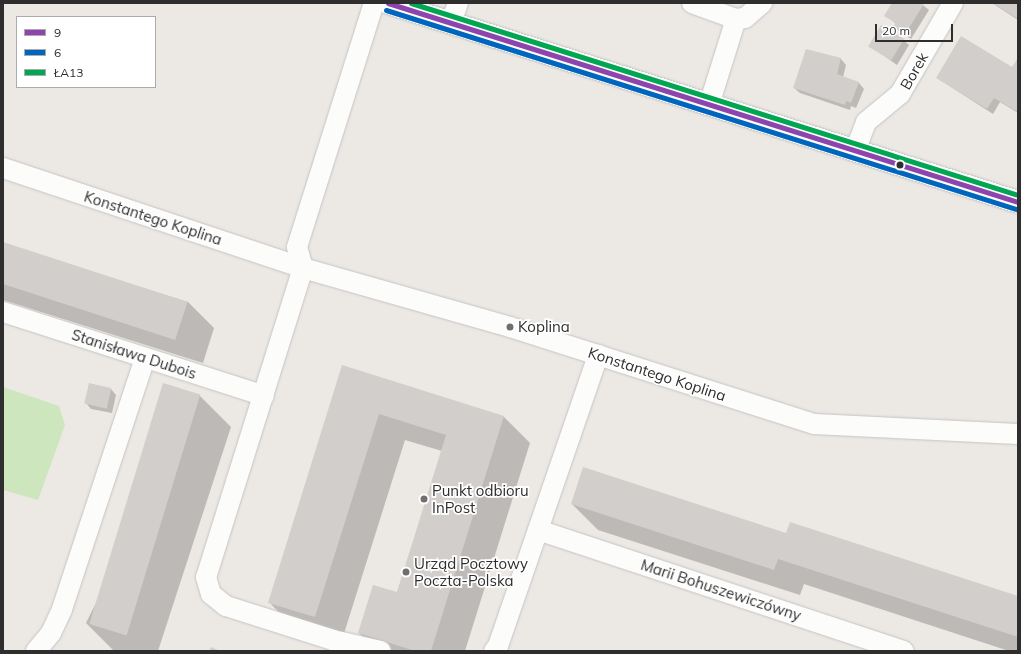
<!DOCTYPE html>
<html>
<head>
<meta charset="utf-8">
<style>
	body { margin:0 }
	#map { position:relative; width:1021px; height:654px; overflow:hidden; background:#ece8e4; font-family:Mulish,sans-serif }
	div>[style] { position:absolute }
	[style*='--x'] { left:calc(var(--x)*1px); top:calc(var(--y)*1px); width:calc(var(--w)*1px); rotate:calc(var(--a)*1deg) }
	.green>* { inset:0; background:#cee6be }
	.shadow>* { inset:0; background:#0003 }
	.building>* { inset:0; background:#d1cecb; transform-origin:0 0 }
	.roads { filter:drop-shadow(0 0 1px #c5c4c5) drop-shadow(0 0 1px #c5c4c5) }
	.street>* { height:20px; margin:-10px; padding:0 10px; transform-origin:10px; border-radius:10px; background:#fcfcfb }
	.secondary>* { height:22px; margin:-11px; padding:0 11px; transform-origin:11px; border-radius:11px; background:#fcfcfb }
	.bus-1>* { height:5px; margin:-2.5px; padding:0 2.5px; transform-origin:2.5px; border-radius:2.5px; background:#8e44ad }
	.bus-2>* { height:5px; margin:-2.5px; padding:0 2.5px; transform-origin:2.5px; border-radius:2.5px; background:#0065bd }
	.bus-3>* { height:5px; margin:-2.5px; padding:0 2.5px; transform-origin:2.5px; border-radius:2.5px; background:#00a651 }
	.dots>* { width:11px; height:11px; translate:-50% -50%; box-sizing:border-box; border:2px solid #fff; border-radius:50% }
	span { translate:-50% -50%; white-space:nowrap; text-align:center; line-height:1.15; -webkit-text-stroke:3.5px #fff; paint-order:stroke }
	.street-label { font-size:15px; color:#2e2e2e }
	.poi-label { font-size:15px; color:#2e2e2e }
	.left { translate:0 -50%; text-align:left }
	.frame { position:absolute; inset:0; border:4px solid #2e2e2e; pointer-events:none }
	.legend { position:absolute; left:16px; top:16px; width:140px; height:72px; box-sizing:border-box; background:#fff; border:1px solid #ababab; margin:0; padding:5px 7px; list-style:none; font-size:12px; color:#2e2e2e }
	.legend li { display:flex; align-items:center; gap:8px; height:20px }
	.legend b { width:20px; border:1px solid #ababab }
	.scale { position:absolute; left:875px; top:24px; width:78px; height:18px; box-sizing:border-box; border:2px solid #2e2e2e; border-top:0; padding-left:5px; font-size:12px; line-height:14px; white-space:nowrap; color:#2e2e2e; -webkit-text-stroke:3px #fff; paint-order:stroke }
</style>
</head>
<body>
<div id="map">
	<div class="green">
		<i style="clip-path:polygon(3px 387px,59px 406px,65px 425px,38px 500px,3px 490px)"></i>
	</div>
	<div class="shadow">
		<i style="clip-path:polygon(893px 3px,920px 3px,929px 10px,911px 39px,900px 32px,894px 26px,896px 24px,886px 15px)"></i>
		<i style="clip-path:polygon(992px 3px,1018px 3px,1018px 20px)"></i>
		<i style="clip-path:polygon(903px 40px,909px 45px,897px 65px,870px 46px)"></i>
		<i style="clip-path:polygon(806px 50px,841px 59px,846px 65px,843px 77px,859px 83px,864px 89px,856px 108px,851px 106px,850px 110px,800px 93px,794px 88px)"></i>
		<i style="clip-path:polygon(1018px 60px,1018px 113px,1000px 102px,993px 114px,937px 78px,1013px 69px)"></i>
		<i style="clip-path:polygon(3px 244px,188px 302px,214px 328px,203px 363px,3px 300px)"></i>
		<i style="clip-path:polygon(343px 366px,504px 417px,530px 443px,465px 651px,378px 651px,359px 633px,397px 593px,442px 451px,405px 440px,341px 643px,295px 629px,269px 602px)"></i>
		<i style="clip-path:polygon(111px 389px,116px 395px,112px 413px,91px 409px,86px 403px)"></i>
		<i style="clip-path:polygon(199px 395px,231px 427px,158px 651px,114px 651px,86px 623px)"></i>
		<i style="clip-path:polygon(572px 504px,1018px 597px,1018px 651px,1009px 651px,804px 584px,800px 595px,598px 530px)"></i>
	</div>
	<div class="building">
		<i style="clip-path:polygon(892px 3px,924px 4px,905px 34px,893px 26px,896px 23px,884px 16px)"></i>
		<i style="clip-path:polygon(993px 3px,1018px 3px,1018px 19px)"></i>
		<i style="left:881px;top:25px;width:27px;height:25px;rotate:31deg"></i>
		<i style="clip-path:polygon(961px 36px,1012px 67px,1018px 58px,1018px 112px,994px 98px,987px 109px,936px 78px)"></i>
		<i style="clip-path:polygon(806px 49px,841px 58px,837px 74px,859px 82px,851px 103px,846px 101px,845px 105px,793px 88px)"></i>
		<i style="left:3px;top:242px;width:194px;height:40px;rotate:18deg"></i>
		<i style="clip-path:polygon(342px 365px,504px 416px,431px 651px,415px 651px,358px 633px,373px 585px,397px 592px,446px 435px,379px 414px,315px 617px,268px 603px)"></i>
		<i style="left:89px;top:383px;width:23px;height:21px;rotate:13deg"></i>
		<i style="left:163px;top:383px;width:39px;height:252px;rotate:17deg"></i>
		<i style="clip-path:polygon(583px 467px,786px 533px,790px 522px,1018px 596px,1018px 637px,778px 559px,774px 570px,571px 504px)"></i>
		<i style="clip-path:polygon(211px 647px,220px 651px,209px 651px)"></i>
	</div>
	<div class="roads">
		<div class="street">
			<i style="--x:692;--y:3;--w:47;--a:20"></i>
			<i style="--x:451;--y:23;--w:21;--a:-71"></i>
			<i style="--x:709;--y:105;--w:90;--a:-72.6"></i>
			<i style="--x:736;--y:19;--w:9;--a:-6"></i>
			<i style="--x:745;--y:18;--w:23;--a:-41"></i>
			<i style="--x:855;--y:151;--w:31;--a:-69"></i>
			<i style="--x:866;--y:122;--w:44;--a:-39.5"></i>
			<i style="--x:900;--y:94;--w:105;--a:-59.8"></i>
			<i style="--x:3;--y:168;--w:316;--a:18.4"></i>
			<i style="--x:303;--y:268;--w:215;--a:15.9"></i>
			<i style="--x:510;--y:327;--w:319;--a:17.7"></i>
			<i style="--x:814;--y:424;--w:204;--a:2.8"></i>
			<i style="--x:303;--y:268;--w:324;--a:107.4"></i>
			<i style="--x:206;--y:577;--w:18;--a:74"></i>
			<i style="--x:211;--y:594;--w:19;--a:39"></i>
			<i style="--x:226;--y:606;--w:112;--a:17.6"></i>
			<i style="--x:333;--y:640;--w:49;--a:12.9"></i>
			<i style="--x:303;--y:268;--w:22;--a:-106"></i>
			<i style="--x:297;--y:247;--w:256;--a:-72.5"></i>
			<i style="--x:3;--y:312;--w:274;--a:17.8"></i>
			<i style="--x:538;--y:530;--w:385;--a:18.3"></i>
			<i style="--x:36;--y:651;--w:23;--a:-50"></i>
			<i style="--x:51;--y:633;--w:26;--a:-65"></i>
			<i style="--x:62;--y:609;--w:264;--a:-71.7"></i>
			<i style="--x:494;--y:651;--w:6;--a:-51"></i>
			<i style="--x:498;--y:646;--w:308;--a:-71"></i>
		</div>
		<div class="secondary">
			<i style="--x:388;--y:3;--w:661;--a:17.53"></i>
		</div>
	</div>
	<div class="bus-1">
		<i style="--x:388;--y:3;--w:661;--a:17.53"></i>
	</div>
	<div class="bus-2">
		<i style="--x:386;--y:10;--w:661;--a:17.53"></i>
	</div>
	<div class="bus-3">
		<i style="--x:411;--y:3;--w:637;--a:17.55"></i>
	</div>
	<div class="dots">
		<i style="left:900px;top:165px;background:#2e2e2e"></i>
		<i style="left:510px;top:327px;background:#706f6e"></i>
		<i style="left:424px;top:499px;background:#706f6e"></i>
		<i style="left:406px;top:572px;background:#706f6e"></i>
	</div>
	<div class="street-label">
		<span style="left:914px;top:71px;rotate:-60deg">Borek</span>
		<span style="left:153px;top:218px;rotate:18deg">Konstantego Koplina</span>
		<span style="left:134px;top:354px;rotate:18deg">Stanisława Dubois</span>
		<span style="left:657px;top:374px;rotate:18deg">Konstantego Koplina</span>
		<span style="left:721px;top:590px;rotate:18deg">Marii Bohuszewiczówny</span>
	</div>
	<div class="poi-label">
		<span class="left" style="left:518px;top:327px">Koplina</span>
		<span class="left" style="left:432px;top:499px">Punkt odbioru<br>InPost</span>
		<span class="left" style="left:414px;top:572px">Urząd Pocztowy<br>Poczta-Polska</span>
	</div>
	<div class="frame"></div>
	<ul class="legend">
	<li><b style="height:5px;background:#8e44ad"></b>9</li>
	<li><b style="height:5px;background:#0065bd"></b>6</li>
	<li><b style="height:5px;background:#00a651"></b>ŁA13</li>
	</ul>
	<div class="scale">20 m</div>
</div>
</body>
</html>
